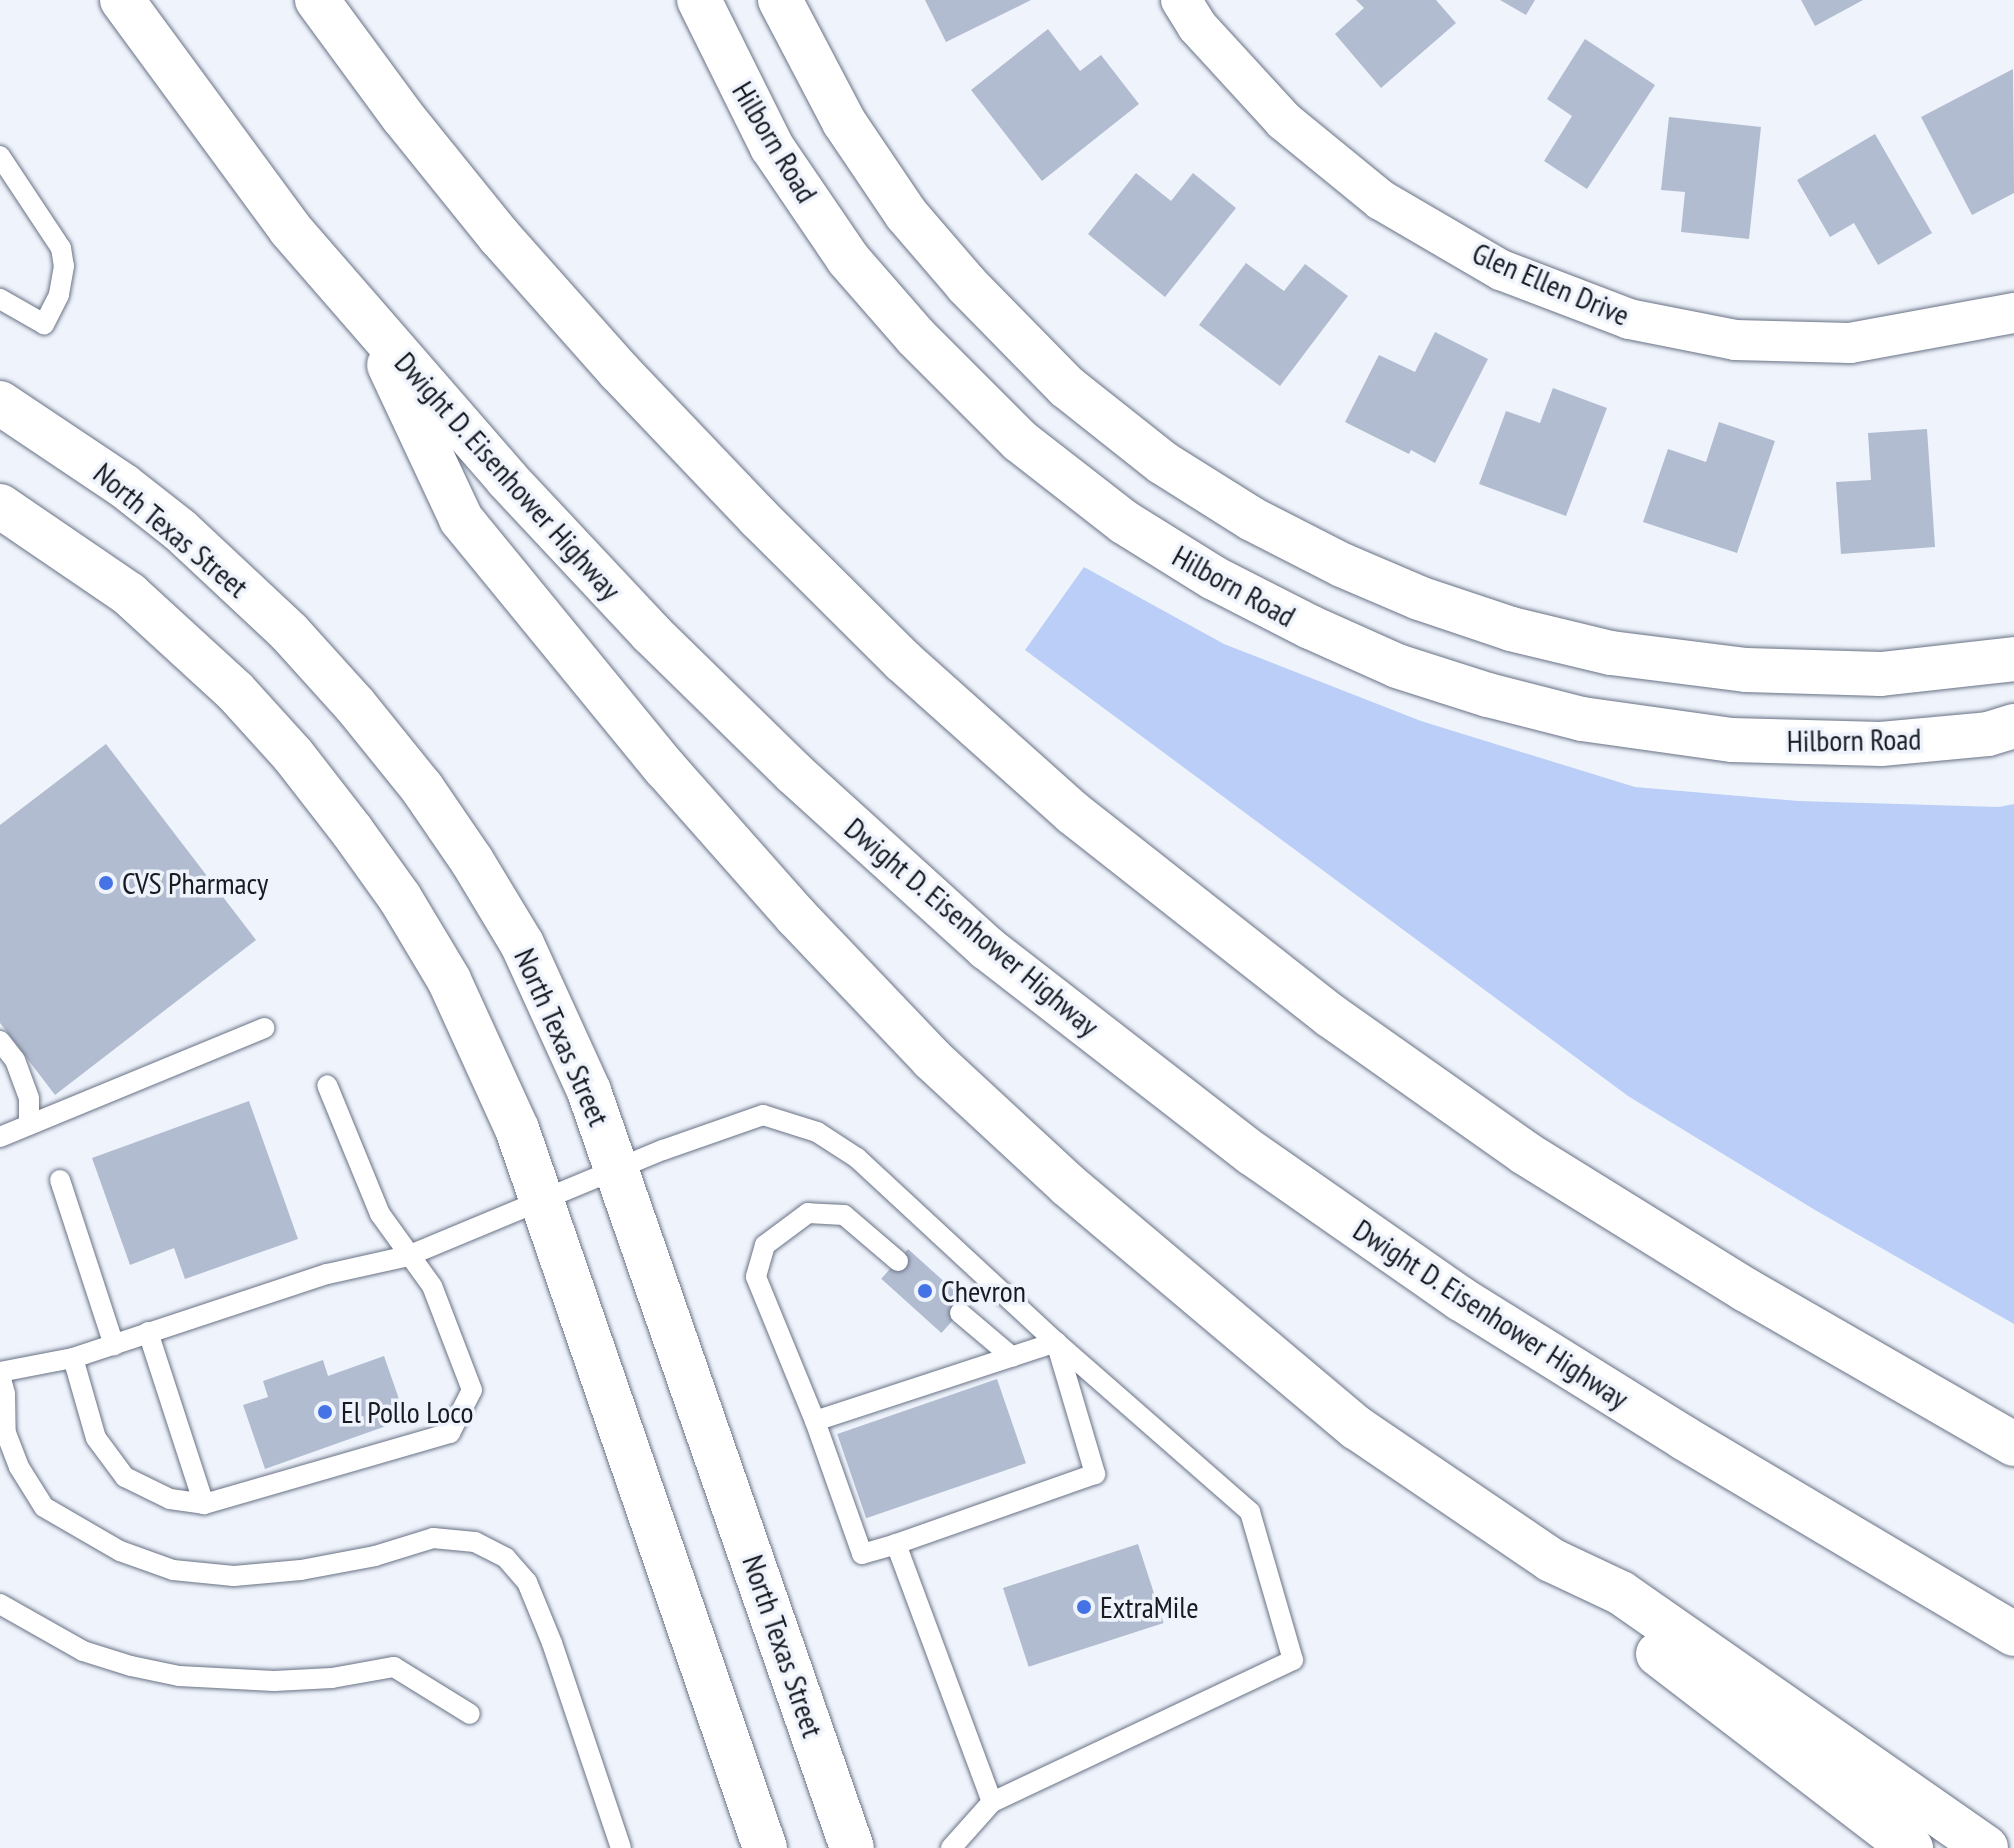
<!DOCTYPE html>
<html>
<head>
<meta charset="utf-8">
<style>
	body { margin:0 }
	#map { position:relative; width:2014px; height:1848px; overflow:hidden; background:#eff4fc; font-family:"PT Sans Narrow",sans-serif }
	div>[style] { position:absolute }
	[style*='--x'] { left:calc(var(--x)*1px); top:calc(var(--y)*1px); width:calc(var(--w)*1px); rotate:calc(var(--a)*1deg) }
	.green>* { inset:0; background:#bacef8 }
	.building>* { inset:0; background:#b2bcd0; transform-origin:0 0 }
	.roads { filter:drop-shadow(0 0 2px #697285) drop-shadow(0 0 2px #697285) }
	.lane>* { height:20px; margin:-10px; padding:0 10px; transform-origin:10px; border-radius:10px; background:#fff }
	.street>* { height:40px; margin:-20px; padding:0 20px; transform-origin:20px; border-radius:20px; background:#fff }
	.secondary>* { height:44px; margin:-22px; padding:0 22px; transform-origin:22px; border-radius:22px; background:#fff }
	.highway>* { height:44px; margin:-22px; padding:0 22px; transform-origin:22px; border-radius:22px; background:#fff }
	.dots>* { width:22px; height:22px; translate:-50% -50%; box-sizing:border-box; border:4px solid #eff4fc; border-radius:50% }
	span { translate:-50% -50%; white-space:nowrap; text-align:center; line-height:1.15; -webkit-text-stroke:7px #eff4fc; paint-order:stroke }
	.street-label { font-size:30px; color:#181b22 }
	.poi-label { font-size:30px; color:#181b22 }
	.left { translate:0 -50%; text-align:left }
</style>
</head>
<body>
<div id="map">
	<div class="green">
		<i style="clip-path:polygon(1084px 567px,1224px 644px,1421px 721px,1635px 787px,1798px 801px,1999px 807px,2014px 804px,2014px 1324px,1815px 1210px,1628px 1096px,1025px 650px)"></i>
	</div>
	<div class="building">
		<i style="clip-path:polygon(925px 0,1031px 0,946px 42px)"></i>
		<i style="clip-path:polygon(1356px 0,1436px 0,1456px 23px,1381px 88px,1335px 34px,1364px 8px)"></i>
		<i style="clip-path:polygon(1500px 0,1535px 0,1526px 15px)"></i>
		<i style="clip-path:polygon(1801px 0,1863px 0,1815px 26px)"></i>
		<i style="clip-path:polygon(1048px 29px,1080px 71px,1101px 55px,1139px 104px,1042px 181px,971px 90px)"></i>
		<i style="clip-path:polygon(1585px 39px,1655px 85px,1587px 189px,1544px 161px,1572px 116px,1547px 99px)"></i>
		<i style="clip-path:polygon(2013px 69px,2014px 193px,1972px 215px,1921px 117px)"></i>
		<i style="clip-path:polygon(1669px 117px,1761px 127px,1749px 239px,1681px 232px,1685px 192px,1661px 190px)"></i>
		<i style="clip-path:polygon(1875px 134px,1932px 233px,1878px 265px,1854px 223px,1830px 237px,1797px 180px)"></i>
		<i style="clip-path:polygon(1136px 173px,1171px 201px,1193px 173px,1236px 208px,1165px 297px,1088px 234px)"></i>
		<i style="clip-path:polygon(1246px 263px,1284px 291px,1305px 264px,1348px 296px,1280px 386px,1199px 325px)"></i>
		<i style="clip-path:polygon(1435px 332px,1488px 359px,1435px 463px,1411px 450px,1409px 454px,1345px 422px,1379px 355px,1415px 372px)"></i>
		<i style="clip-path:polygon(1553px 388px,1607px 408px,1566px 516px,1479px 484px,1506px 411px,1540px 423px)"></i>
		<i style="clip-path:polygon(1719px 422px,1775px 441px,1737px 553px,1643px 522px,1668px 449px,1706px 462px)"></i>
		<i style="clip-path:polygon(1927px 429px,1935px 547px,1841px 554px,1836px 482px,1871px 480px,1868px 433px)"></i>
		<i style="clip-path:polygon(106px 744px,256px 940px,55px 1095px,0 1023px,0 825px)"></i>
		<i style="clip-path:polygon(249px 1101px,298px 1239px,185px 1279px,174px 1248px,130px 1265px,92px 1158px)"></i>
		<i style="left:908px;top:1249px;width:81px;height:40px;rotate:42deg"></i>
		<i style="clip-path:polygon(384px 1356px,406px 1419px,265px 1469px,243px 1405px,268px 1397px,263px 1381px,323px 1360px,328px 1376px)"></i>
		<i style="left:997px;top:1379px;width:89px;height:169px;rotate:71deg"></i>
		<i style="left:1138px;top:1544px;width:83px;height:142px;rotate:72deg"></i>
	</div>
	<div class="roads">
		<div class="lane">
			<i style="--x:0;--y:156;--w:110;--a:56.5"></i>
			<i style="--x:61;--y:248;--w:18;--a:81"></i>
			<i style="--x:64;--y:266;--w:29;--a:100"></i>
			<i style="--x:59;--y:295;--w:33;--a:117"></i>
			<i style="--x:44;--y:324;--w:51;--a:-150.4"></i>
			<i style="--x:0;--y:1041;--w:24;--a:52"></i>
			<i style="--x:15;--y:1060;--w:40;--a:69.8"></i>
			<i style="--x:29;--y:1098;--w:27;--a:90"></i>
			<i style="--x:0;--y:1137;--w:286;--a:-22.4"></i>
			<i style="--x:60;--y:1180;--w:174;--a:71.9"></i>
			<i style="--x:898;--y:1261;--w:71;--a:-139.6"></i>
			<i style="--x:844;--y:1215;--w:36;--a:-177"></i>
			<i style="--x:808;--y:1213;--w:54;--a:143.3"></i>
			<i style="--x:765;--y:1245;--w:33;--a:106"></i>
			<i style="--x:756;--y:1277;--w:156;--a:67.7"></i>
			<i style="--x:815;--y:1421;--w:254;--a:-18.1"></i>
			<i style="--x:1056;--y:1342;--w:138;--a:73.5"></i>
			<i style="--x:1095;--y:1474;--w:211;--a:160.6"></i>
			<i style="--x:896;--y:1544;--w:275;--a:69.6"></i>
			<i style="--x:960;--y:1313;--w:68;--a:40.2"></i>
			<i style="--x:148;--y:1332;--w:181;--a:72"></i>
			<i style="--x:73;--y:1358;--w:83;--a:74"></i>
			<i style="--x:96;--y:1438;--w:49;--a:53.4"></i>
			<i style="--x:125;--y:1477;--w:50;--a:26.1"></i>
			<i style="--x:170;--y:1499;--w:34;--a:8"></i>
			<i style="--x:204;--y:1504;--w:256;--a:-16.1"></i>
			<i style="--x:450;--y:1433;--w:48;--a:-62.9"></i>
			<i style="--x:472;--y:1390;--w:111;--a:-111"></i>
			<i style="--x:432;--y:1286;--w:89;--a:-125.8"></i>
			<i style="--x:380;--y:1214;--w:139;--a:-112.3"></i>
			<i style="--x:0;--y:1372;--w:74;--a:-10.9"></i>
			<i style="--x:73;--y:1358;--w:268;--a:-18.3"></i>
			<i style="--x:327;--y:1274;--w:83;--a:-12.5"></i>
			<i style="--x:408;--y:1256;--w:276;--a:-22.6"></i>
			<i style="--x:663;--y:1150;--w:106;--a:-19.3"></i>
			<i style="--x:763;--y:1115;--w:57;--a:17.5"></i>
			<i style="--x:817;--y:1132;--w:48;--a:33"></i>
			<i style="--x:857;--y:1158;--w:271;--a:42.8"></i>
			<i style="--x:1056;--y:1342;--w:258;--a:41.2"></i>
			<i style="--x:1250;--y:1512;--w:154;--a:73.8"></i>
			<i style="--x:1293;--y:1660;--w:333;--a:154.7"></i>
			<i style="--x:992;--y:1802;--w:62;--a:131.7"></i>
			<i style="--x:0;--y:1375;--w:20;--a:75"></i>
			<i style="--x:5;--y:1394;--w:39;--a:89"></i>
			<i style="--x:6;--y:1433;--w:36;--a:69"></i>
			<i style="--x:19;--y:1467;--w:47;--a:58"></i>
			<i style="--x:44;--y:1507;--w:88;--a:30.1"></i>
			<i style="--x:120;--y:1551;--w:56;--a:19.7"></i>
			<i style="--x:173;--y:1570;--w:61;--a:5.6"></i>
			<i style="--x:234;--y:1576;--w:67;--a:-5.1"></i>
			<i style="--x:301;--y:1570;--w:75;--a:-10.7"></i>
			<i style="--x:375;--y:1556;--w:61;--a:-17.2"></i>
			<i style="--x:433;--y:1538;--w:42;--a:5.4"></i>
			<i style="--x:475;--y:1542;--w:35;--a:27"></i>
			<i style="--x:506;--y:1558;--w:32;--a:49"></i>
			<i style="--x:527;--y:1582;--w:66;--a:67.7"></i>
			<i style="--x:552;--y:1643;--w:216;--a:71.4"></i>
			<i style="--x:815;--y:1421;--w:141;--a:70.5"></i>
			<i style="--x:862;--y:1554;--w:35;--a:-16"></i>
			<i style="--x:0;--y:1604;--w:95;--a:29.5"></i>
			<i style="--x:83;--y:1651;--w:50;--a:17.4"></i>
			<i style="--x:131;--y:1666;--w:49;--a:11.8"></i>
			<i style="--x:179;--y:1676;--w:95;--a:3"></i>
			<i style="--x:274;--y:1681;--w:58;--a:-3"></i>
			<i style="--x:332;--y:1678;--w:63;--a:-10.1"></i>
			<i style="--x:394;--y:1667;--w:89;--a:31.7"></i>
		</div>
		<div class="street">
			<i style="--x:1181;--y:0;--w:31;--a:58"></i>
			<i style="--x:1197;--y:26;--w:129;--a:47.5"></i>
			<i style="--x:1284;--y:121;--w:125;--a:39.2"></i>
			<i style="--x:1381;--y:200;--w:139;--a:30.3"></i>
			<i style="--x:1501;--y:270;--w:137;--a:20.9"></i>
			<i style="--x:1629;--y:319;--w:108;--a:11.2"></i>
			<i style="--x:1735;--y:340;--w:115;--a:1.5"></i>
			<i style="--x:1850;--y:343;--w:167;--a:-10.4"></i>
		</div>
		<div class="secondary">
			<i style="--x:699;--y:0;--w:164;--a:63.6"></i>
			<i style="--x:772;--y:147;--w:135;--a:55.8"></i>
			<i style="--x:848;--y:259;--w:103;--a:48.9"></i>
			<i style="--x:916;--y:337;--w:147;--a:45"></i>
			<i style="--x:1020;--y:441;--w:132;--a:37.9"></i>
			<i style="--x:1124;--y:522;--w:106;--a:31.9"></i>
			<i style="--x:1214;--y:578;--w:108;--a:27"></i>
			<i style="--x:1310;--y:627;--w:95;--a:24.1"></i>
			<i style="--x:1397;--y:666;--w:96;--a:17.7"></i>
			<i style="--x:1488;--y:695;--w:97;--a:14.3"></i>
			<i style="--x:1582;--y:719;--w:151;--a:8"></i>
			<i style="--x:1732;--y:740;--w:149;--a:1.5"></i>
			<i style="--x:1881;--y:744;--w:107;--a:-5.3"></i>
			<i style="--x:1988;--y:734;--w:27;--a:-17"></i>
			<i style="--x:780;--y:0;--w:138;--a:62.3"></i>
			<i style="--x:844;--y:122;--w:111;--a:56"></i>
			<i style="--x:906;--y:214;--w:94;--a:49.3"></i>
			<i style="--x:967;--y:285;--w:143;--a:45.6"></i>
			<i style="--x:1067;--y:387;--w:122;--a:38.4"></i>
			<i style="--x:1163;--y:463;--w:105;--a:32.2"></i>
			<i style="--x:1252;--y:519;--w:101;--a:27.1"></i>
			<i style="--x:1342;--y:565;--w:84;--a:23.2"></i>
			<i style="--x:1419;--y:598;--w:97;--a:18.6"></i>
			<i style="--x:1511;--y:629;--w:103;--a:13.5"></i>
			<i style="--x:1611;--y:653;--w:136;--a:7.2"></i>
			<i style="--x:1746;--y:670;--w:135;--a:1.7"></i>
			<i style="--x:1881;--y:674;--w:134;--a:-6.4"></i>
			<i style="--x:0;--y:403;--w:149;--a:33.8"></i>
			<i style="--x:124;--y:486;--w:71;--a:38.2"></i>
			<i style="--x:180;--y:530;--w:149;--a:43.1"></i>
			<i style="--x:289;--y:632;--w:98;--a:47.9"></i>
			<i style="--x:355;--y:705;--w:107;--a:51.1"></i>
			<i style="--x:422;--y:788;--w:88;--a:55.6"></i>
			<i style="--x:472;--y:861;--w:97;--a:58.9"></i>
			<i style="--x:522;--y:944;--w:162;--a:65.5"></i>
			<i style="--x:589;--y:1091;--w:801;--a:70.84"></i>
			<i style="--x:0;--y:506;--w:156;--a:34.3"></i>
			<i style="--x:129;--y:594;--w:144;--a:42.5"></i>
			<i style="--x:235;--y:691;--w:86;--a:47.8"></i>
			<i style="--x:293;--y:755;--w:96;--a:52.2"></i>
			<i style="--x:352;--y:831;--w:82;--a:54.4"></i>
			<i style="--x:400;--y:898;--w:96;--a:59.1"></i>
			<i style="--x:449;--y:980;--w:164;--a:65.5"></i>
			<i style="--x:517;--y:1129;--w:761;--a:70.97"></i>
		</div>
		<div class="highway">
			<i style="--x:122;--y:0;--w:284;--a:53.7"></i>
			<i style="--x:290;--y:229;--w:331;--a:49"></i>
			<i style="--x:507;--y:479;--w:211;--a:46.9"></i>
			<i style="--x:651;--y:633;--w:200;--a:44.4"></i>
			<i style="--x:794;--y:773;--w:261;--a:42.2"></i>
			<i style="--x:987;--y:948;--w:336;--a:37.8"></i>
			<i style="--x:1253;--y:1154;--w:254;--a:34.9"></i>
			<i style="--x:1461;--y:1299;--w:263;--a:31.9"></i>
			<i style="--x:1684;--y:1438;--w:384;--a:30.7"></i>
			<i style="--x:317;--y:0;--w:145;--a:53.7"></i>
			<i style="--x:403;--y:117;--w:154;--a:51.1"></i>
			<i style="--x:500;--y:237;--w:179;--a:48.4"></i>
			<i style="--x:619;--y:371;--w:203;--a:46.4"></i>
			<i style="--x:759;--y:518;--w:203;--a:44.8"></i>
			<i style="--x:903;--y:661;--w:228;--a:41.8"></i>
			<i style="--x:1073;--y:813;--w:328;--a:38.2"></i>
			<i style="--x:1331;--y:1016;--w:237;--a:35.2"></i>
			<i style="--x:1525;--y:1153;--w:260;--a:31.8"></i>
			<i style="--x:1746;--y:1290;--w:309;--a:29.9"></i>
			<i style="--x:389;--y:365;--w:170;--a:64.9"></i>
			<i style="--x:461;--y:519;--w:322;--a:50.7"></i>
			<i style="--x:665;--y:768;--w:198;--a:48.5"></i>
			<i style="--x:796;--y:916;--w:197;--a:46.4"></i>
			<i style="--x:932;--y:1059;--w:185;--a:42.8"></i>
			<i style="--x:1068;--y:1185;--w:378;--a:40.1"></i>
			<i style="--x:1357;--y:1428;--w:235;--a:34.2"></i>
			<i style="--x:1551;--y:1560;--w:77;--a:25.2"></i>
			<i style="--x:1621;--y:1593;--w:445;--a:34.9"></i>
			<i style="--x:1658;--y:1654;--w:319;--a:37.5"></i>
		</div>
	</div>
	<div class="dots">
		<i style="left:106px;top:883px;background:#4572e4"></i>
		<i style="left:925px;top:1291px;background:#4572e4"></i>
		<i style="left:325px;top:1412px;background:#4572e4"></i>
		<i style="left:1084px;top:1607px;background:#4572e4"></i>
	</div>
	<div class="street-label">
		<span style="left:775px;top:142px;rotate:59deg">Hilborn Road</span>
		<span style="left:1551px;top:284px;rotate:23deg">Glen Ellen Drive</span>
		<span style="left:508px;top:476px;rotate:48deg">Dwight D. Eisenhower Highway</span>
		<span style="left:171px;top:530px;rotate:40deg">North Texas Street</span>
		<span style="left:1234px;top:586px;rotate:29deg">Hilborn Road</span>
		<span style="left:1854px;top:740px;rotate:-1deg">Hilborn Road</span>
		<span style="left:972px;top:927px;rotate:40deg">Dwight D. Eisenhower Highway</span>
		<span style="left:562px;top:1037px;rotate:66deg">North Texas Street</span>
		<span style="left:1491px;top:1314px;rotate:33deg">Dwight D. Eisenhower Highway</span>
		<span style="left:783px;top:1646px;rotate:71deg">North Texas Street</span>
	</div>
	<div class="poi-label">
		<span class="left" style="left:122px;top:883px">CVS Pharmacy</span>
		<span class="left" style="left:941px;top:1291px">Chevron</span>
		<span class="left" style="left:341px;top:1412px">El Pollo Loco</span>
		<span class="left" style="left:1100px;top:1607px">ExtraMile</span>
	</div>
</div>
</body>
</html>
